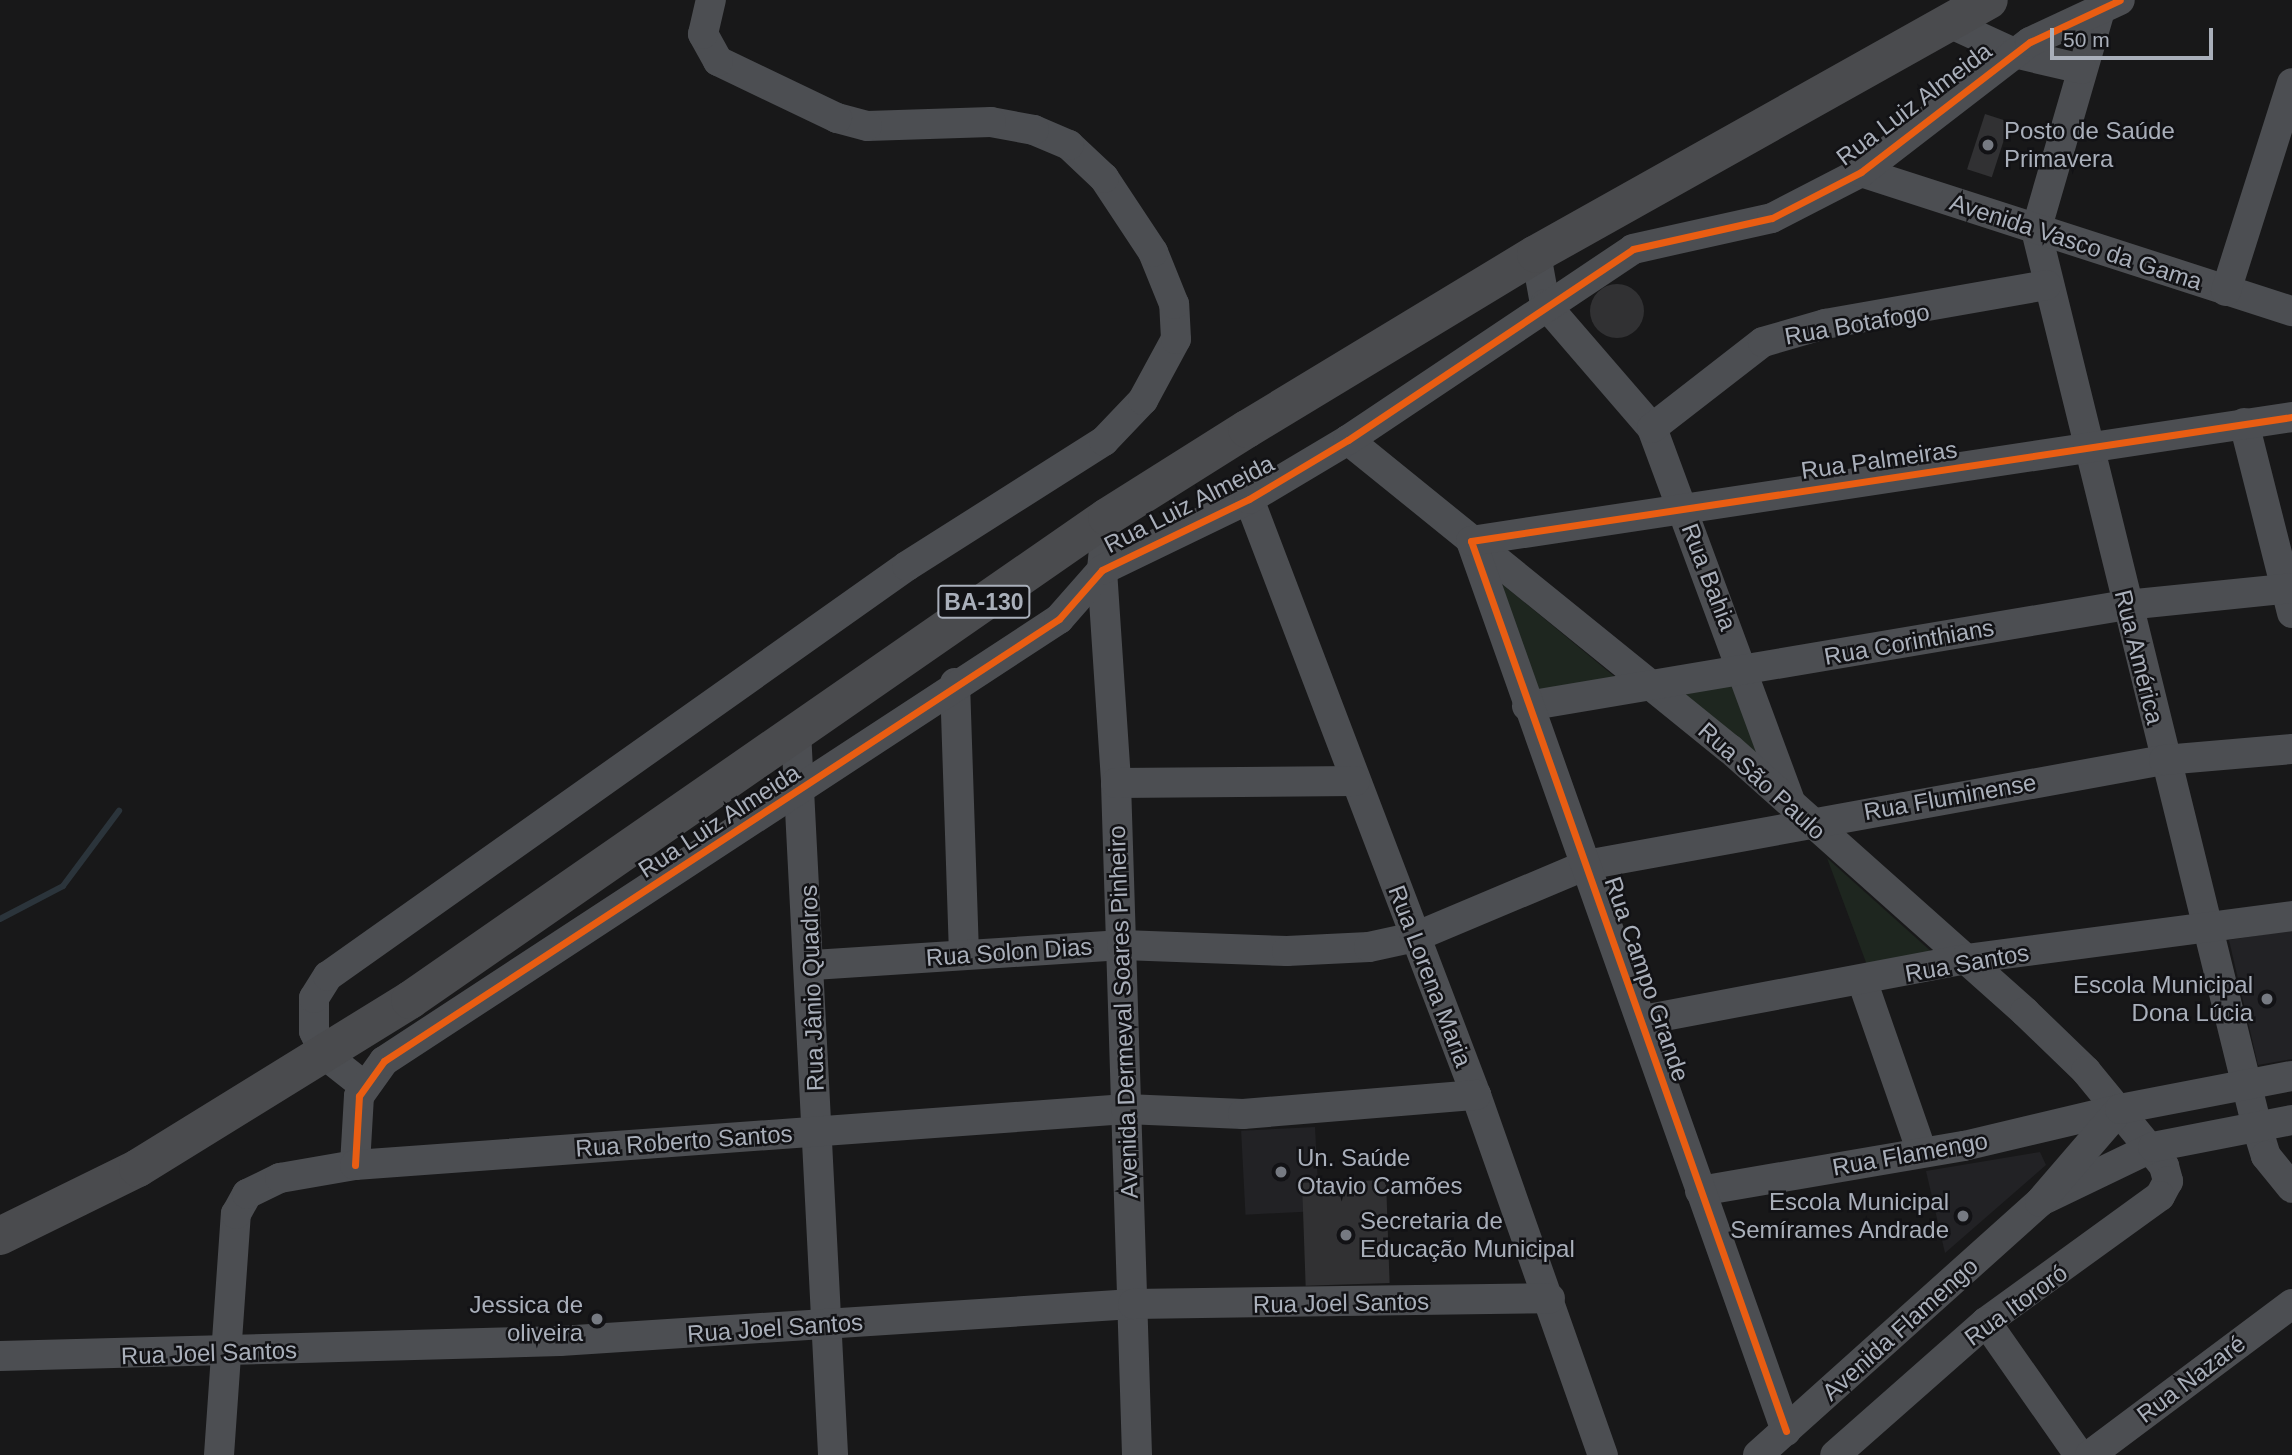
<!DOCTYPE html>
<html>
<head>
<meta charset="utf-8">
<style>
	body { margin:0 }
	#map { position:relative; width:2292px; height:1455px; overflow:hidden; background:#181819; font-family:Arial,sans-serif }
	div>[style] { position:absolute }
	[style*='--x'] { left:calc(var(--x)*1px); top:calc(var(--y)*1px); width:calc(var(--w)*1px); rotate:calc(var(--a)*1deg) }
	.built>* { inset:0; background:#222225; transform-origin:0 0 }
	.green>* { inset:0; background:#1e261f }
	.stream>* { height:6px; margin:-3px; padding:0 3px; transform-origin:3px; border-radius:3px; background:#2b343b }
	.building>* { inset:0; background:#313133; transform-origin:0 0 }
	.round { border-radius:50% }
	.minor>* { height:30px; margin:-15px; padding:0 15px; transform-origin:15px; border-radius:15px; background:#4c4e52 }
	.highway>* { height:38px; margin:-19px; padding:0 19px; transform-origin:19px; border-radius:19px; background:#4a4b4e }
	.cycleway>* { height:7px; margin:-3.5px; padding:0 3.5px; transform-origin:3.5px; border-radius:3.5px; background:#e95d12 }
	.dots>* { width:19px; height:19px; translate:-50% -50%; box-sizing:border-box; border:4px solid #121215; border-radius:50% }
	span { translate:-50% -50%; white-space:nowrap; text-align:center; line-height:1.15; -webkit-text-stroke:5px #121215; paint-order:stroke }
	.shield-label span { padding:2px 5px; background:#121215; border:2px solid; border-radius:5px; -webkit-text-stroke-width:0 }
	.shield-label { font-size:23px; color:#a9afba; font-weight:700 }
	.street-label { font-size:24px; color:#a9afba }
	.poi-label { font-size:24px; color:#a9afba }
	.left { translate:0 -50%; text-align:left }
	.right { translate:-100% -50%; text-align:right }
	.scale { position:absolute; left:2050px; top:28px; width:163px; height:32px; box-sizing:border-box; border:4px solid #a9afba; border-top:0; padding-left:9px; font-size:21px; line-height:24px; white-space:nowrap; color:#a9afba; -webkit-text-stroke:5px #121215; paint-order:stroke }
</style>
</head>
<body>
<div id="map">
	<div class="built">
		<i style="clip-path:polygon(2292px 930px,2292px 1059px,2258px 1065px,2229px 940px)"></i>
		<i style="left:1315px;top:1127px;width:84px;height:74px;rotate:87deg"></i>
		<i style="clip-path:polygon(2040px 1152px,2046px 1165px,1945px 1253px,1926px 1171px)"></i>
	</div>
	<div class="green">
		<i style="clip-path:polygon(1502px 584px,1615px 677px,1538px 694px)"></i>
		<i style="clip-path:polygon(1741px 677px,1773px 777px,1677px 693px)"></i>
		<i style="clip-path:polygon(1827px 858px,1934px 954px,1870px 973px)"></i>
	</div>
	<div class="stream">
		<i style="--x:0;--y:919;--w:71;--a:-27.6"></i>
		<i style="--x:63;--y:886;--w:94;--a:-53.3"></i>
	</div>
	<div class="building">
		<i style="left:1985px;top:114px;width:26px;height:58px;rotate:18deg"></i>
		<i class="round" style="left:1590px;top:284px;width:54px;height:54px"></i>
		<i style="left:1386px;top:1180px;width:103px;height:84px;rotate:88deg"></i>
	</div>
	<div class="minor">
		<i style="--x:2103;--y:0;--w:240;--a:106.2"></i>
		<i style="--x:2036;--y:230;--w:924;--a:76.16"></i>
		<i style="--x:2257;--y:1127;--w:30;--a:73"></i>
		<i style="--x:2266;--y:1156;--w:41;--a:50.9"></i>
		<i style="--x:1949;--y:23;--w:72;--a:24.8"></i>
		<i style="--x:2014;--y:53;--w:70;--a:13.2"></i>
		<i style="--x:1861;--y:172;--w:453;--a:17.9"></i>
		<i style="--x:1536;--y:254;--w:51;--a:79.8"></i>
		<i style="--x:1545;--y:304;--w:164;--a:49.2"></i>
		<i style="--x:1652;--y:428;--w:395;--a:69.7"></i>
		<i style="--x:2226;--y:291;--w:218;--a:-72.4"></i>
		<i style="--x:2244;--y:423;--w:196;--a:75.8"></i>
		<i style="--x:1652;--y:428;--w:140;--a:-37.8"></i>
		<i style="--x:1763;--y:342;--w:65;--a:-16.2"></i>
		<i style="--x:1825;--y:324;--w:225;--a:-10"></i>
		<i style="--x:1348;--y:440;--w:491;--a:39"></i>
		<i style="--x:1730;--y:749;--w:395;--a:41.7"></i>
		<i style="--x:2025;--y:1012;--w:85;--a:44"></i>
		<i style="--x:2086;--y:1071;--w:123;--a:50.6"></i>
		<i style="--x:2164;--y:1166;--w:16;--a:75"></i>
		<i style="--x:2168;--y:1181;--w:17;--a:118"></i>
		<i style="--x:2160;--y:1196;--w:215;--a:144.1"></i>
		<i style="--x:1986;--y:1322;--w:201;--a:138.6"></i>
		<i style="--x:1249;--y:499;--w:638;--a:69.15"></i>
		<i style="--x:1476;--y:1095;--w:382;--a:70.6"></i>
		<i style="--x:1107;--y:517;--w:53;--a:95.4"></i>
		<i style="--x:1102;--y:570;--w:213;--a:86.2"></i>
		<i style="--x:1116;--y:783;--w:672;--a:88.21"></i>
		<i style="--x:955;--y:683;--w:272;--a:88.1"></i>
		<i style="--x:1527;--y:706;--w:607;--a:-9.57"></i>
		<i style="--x:2126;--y:605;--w:167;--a:-5.8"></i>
		<i style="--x:796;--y:731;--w:725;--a:87.07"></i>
		<i style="--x:1116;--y:783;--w:239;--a:-0.5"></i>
		<i style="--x:813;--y:965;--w:310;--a:-3.7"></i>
		<i style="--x:1122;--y:945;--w:165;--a:2.1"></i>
		<i style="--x:1287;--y:951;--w:82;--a:-2.8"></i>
		<i style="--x:1369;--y:947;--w:47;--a:-12.3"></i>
		<i style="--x:1415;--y:937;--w:186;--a:-22.8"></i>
		<i style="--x:1586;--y:865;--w:587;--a:-10.3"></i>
		<i style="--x:2164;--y:760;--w:128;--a:-4.9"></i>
		<i style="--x:1863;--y:983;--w:179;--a:70.8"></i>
		<i style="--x:1643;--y:1020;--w:329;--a:-10.7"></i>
		<i style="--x:1966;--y:959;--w:329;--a:-7.5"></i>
		<i style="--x:363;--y:1085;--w:48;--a:-141.7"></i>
		<i style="--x:325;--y:1055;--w:26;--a:-115"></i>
		<i style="--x:314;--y:1031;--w:33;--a:-90"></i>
		<i style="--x:314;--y:998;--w:26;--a:-58"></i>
		<i style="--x:328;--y:976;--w:709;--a:-35.3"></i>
		<i style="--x:907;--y:566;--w:233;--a:-32.4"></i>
		<i style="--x:1104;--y:441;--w:57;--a:-46.4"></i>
		<i style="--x:1143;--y:400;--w:69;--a:-61.6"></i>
		<i style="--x:1176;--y:339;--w:35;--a:-93"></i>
		<i style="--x:1174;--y:304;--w:56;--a:-112"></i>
		<i style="--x:1153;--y:252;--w:89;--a:-123.5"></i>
		<i style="--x:1104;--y:178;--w:48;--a:-136.7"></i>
		<i style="--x:1069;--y:145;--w:38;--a:-157"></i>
		<i style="--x:1034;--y:130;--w:44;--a:-169.5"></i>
		<i style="--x:991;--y:122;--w:124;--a:178.2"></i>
		<i style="--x:867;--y:126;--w:31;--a:-165"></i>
		<i style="--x:837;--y:118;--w:132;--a:-154.4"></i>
		<i style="--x:718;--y:61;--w:31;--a:-119"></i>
		<i style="--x:703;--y:34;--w:35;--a:-77"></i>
		<i style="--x:355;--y:1165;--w:69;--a:-86.7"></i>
		<i style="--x:359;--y:1096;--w:43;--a:-54.5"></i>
		<i style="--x:384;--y:1061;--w:807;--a:-33.22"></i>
		<i style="--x:1059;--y:619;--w:65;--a:-48.7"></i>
		<i style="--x:1102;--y:570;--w:163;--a:-25.8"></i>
		<i style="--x:1249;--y:499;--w:115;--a:-30.8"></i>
		<i style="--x:1348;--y:440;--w:343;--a:-33.8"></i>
		<i style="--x:1633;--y:249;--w:142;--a:-12.6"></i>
		<i style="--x:1772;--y:218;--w:100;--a:-27.3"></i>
		<i style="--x:1861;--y:172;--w:213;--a:-37.6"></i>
		<i style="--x:2030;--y:42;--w:99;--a:-25"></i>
		<i style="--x:1700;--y:1191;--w:268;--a:-9.7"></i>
		<i style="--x:1964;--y:1146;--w:160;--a:-13.3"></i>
		<i style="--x:2045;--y:1199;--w:120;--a:-25.7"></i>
		<i style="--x:2153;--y:1147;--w:142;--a:-11"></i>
		<i style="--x:1986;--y:1322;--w:162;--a:55"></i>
		<i style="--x:0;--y:1356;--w:560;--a:-1.53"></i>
		<i style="--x:560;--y:1341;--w:574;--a:-3.69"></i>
		<i style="--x:1133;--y:1304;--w:417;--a:-0.8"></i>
		<i style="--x:1786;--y:1431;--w:944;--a:-109.49"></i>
		<i style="--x:1471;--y:541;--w:830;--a:-8.59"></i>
		<i style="--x:219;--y:1455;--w:242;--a:-86"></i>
		<i style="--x:236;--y:1214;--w:23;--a:-61"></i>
		<i style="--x:247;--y:1194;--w:37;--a:-26"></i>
		<i style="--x:280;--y:1178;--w:76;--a:-9.8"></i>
		<i style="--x:355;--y:1165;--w:773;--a:-4.15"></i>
		<i style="--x:1126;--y:1109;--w:117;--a:2.4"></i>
		<i style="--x:1243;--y:1114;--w:234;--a:-4.7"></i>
		<i style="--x:1758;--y:1455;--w:379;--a:-41.9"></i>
		<i style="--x:2040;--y:1202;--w:123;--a:-49.3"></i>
		<i style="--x:2120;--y:1109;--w:175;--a:-10.9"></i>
		<i style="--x:2090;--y:1455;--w:252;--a:-36.8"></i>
	</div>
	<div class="highway">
		<i style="--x:0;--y:1236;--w:154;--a:-26.2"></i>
		<i style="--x:138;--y:1168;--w:320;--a:-31.7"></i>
		<i style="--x:410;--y:1000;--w:848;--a:-34.72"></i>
		<i style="--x:1107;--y:517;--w:165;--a:-32.2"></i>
		<i style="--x:1247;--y:429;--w:338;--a:-31.2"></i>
		<i style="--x:1536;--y:254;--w:519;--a:-29.28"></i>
	</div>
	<div class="cycleway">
		<i style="--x:355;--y:1165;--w:69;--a:-86.7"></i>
		<i style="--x:359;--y:1096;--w:43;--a:-54.5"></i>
		<i style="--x:384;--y:1061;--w:807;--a:-33.22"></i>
		<i style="--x:1059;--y:619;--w:65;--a:-48.7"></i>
		<i style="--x:1102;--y:570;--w:163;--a:-25.8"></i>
		<i style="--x:1249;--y:499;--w:115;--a:-30.8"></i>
		<i style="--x:1348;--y:440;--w:343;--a:-33.8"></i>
		<i style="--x:1633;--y:249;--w:142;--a:-12.6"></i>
		<i style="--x:1772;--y:218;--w:100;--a:-27.3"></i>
		<i style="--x:1861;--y:172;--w:213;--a:-37.6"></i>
		<i style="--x:2030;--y:42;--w:99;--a:-25"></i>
		<i style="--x:1786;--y:1431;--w:944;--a:-109.49"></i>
		<i style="--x:1471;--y:541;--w:830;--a:-8.59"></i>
	</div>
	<div class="dots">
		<i style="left:1988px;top:145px;background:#767a82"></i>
		<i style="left:2267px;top:999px;background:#767a82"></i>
		<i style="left:1281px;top:1172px;background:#767a82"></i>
		<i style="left:1963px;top:1216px;background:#767a82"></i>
		<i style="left:1346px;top:1235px;background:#767a82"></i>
		<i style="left:597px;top:1319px;background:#767a82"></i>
	</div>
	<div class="shield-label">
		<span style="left:984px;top:602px">BA-130</span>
	</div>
	<div class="street-label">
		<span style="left:1914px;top:104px;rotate:-37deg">Rua Luiz Almeida</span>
		<span style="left:2076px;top:242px;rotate:18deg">Avenida Vasco da Gama</span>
		<span style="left:1857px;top:324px;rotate:-10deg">Rua Botafogo</span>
		<span style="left:1879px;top:460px;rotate:-8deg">Rua Palmeiras</span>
		<span style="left:1189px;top:504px;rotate:-27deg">Rua Luiz Almeida</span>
		<span style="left:1709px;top:577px;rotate:69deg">Rua Bahia</span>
		<span style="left:1909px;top:642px;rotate:-10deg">Rua Corinthians</span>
		<span style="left:2139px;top:657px;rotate:76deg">Rua América</span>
		<span style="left:1762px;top:781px;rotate:42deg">Rua São Paulo</span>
		<span style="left:1950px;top:797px;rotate:-10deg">Rua Fluminense</span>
		<span style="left:719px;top:821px;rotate:-33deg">Rua Luiz Almeida</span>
		<span style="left:1009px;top:952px;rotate:-4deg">Rua Solon Dias</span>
		<span style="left:1967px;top:963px;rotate:-10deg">Rua Santos</span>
		<span style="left:1430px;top:976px;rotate:69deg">Rua Lorena Maria</span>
		<span style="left:1647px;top:979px;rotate:71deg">Rua Campo Grande</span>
		<span style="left:812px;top:988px;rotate:-92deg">Rua Jânio Quadros</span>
		<span style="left:1123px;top:1012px;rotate:-92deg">Avenida Dermeval Soares Pinheiro</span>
		<span style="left:684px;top:1141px;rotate:-4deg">Rua Roberto Santos</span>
		<span style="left:1910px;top:1154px;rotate:-10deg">Rua Flamengo</span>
		<span style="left:1341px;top:1303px;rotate:-1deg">Rua Joel Santos</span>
		<span style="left:2016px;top:1305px;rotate:-36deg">Rua Itororó</span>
		<span style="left:775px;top:1328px;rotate:-4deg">Rua Joel Santos</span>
		<span style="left:1900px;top:1329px;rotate:-42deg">Avenida Flamengo</span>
		<span style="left:209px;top:1353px;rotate:-2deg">Rua Joel Santos</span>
		<span style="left:2191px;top:1379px;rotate:-37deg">Rua Nazaré</span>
	</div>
	<div class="poi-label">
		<span class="left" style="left:2004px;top:145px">Posto de Saúde<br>Primavera</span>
		<span class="right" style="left:2253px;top:999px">Escola Municipal<br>Dona Lúcia</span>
		<span class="left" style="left:1297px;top:1172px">Un. Saúde<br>Otavio Camões</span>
		<span class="right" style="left:1949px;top:1216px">Escola Municipal<br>Semírames Andrade</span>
		<span class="left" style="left:1360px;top:1235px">Secretaria de<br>Educação Municipal</span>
		<span class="right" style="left:583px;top:1319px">Jessica de<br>oliveira</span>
	</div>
	<div class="scale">50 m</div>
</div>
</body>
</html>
